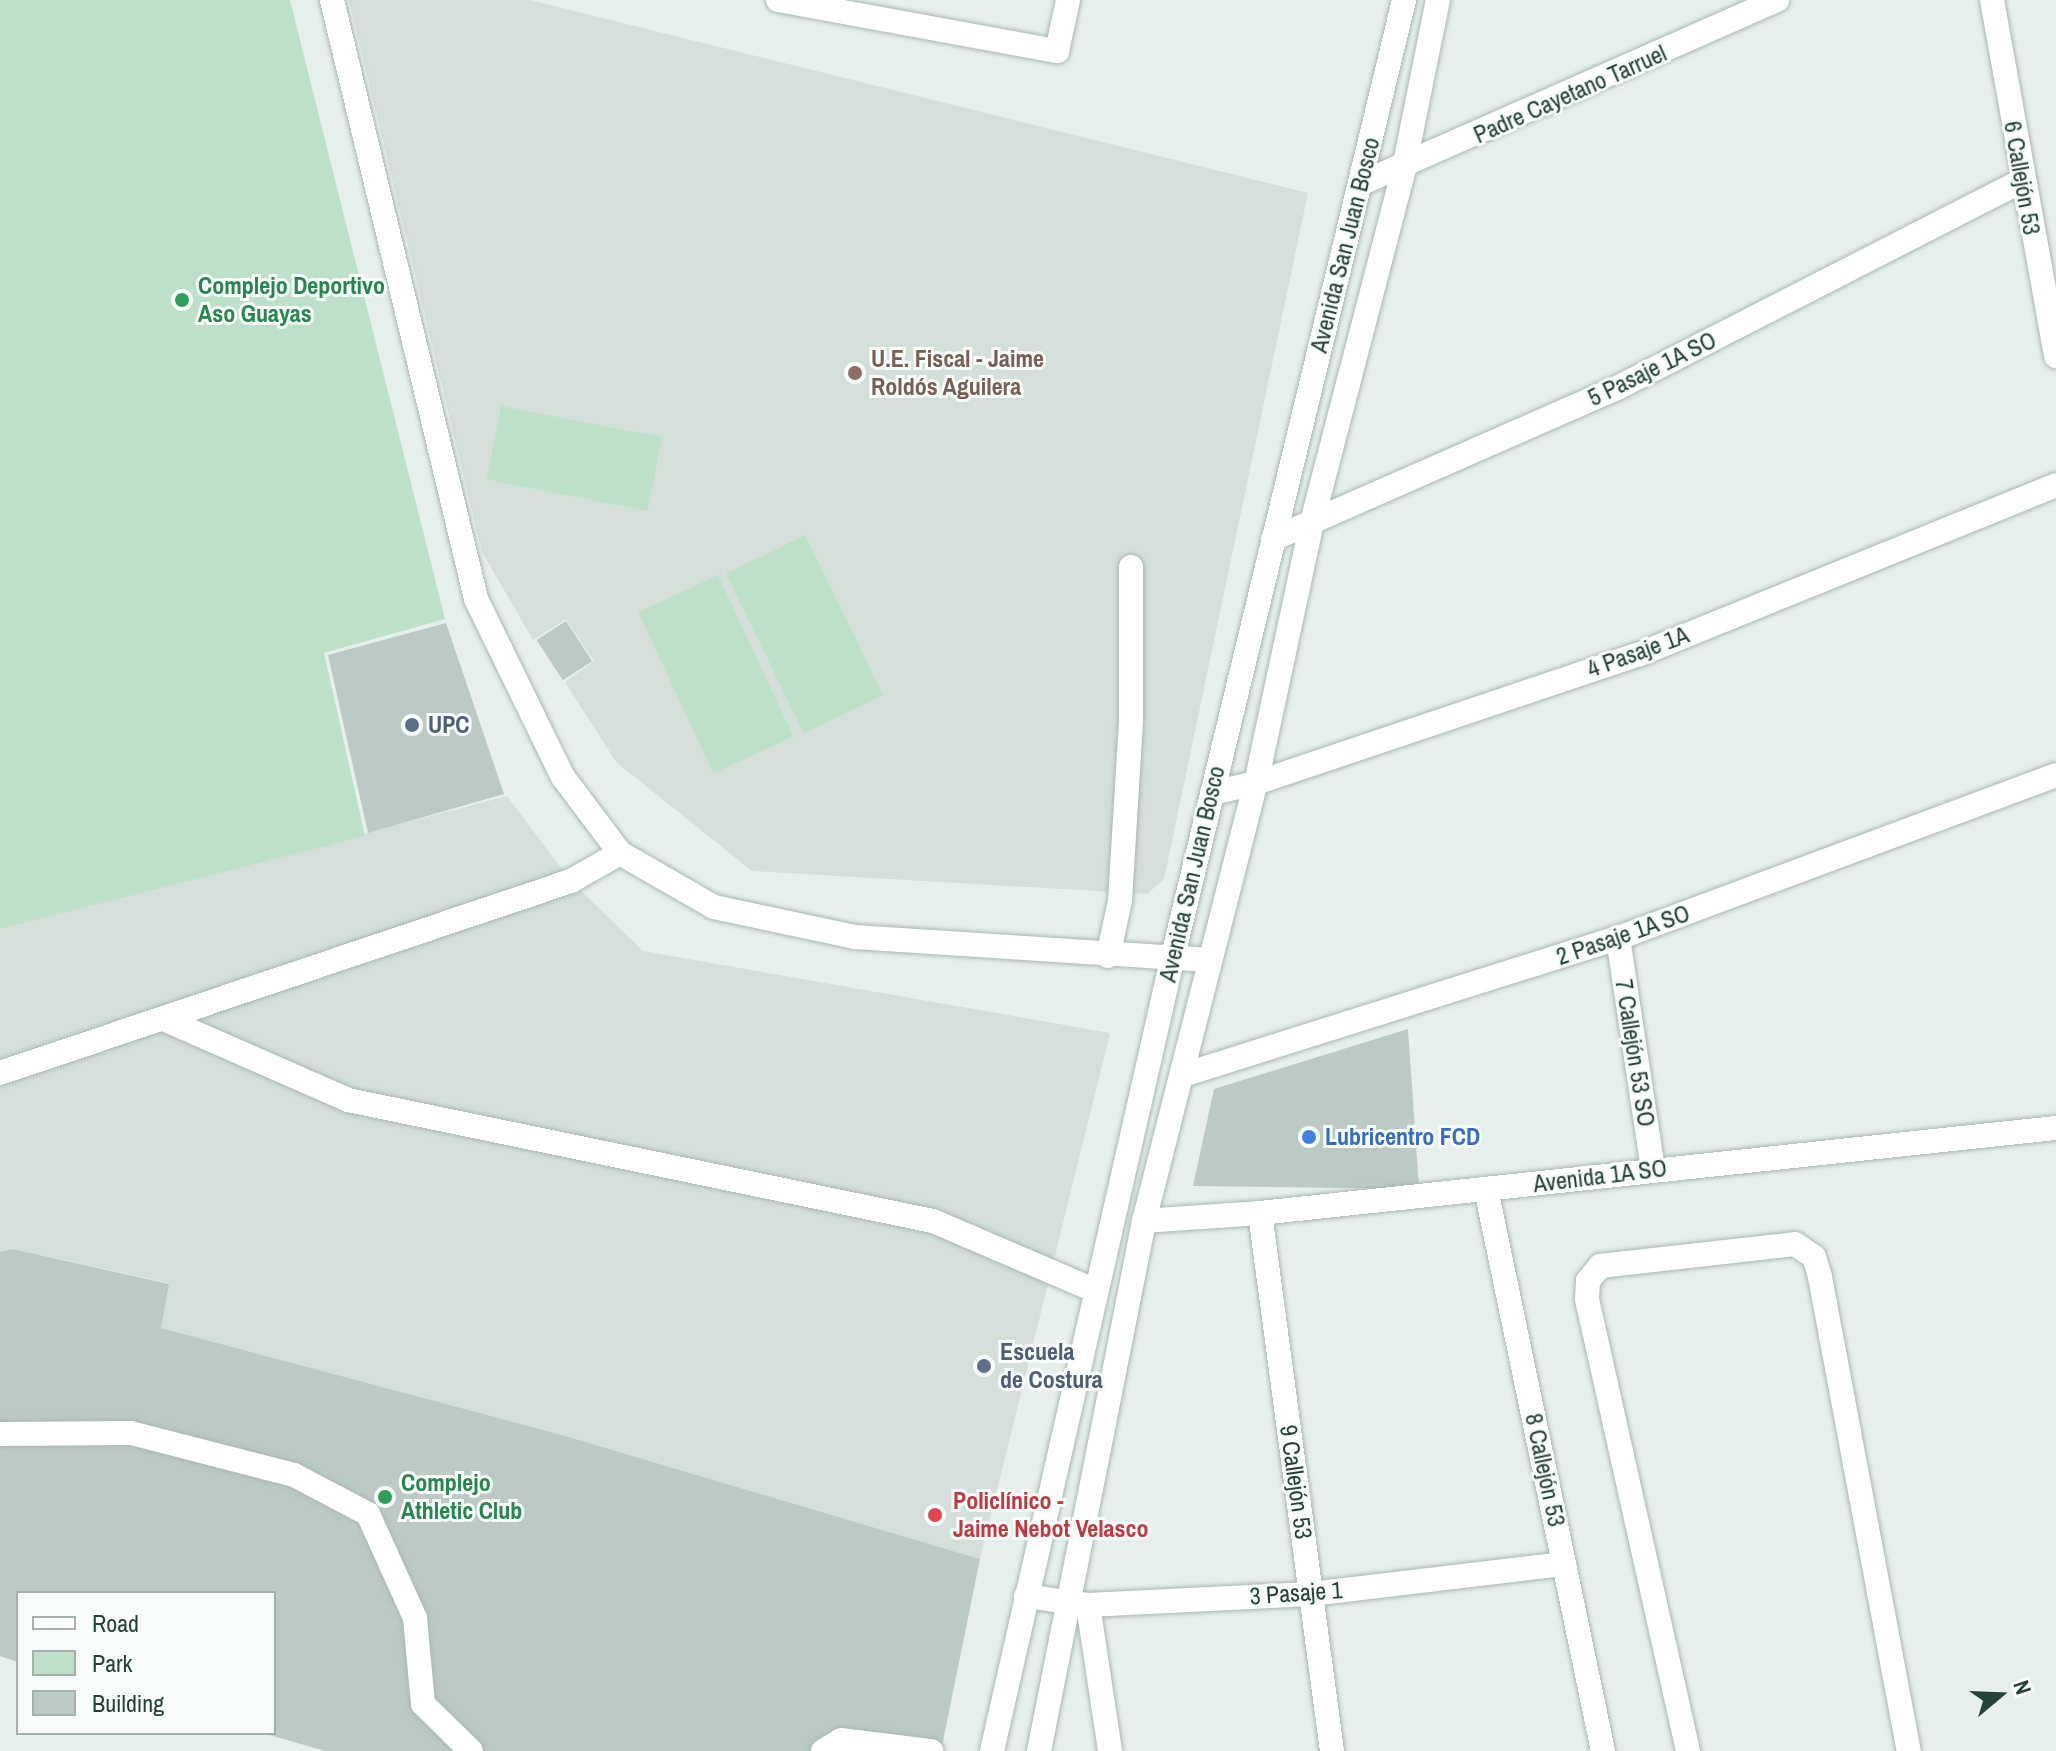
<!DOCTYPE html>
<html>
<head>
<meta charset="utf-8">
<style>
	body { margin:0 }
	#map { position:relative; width:2056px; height:1751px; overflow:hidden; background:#e6efeb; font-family:"Archivo Narrow",sans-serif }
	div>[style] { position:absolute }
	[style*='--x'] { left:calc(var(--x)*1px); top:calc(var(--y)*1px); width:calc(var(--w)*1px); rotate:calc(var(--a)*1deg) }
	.built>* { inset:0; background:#d4dfda }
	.green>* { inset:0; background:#bfe0c8; transform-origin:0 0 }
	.building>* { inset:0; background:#bbcac4; transform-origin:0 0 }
	.roads { filter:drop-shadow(0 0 2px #a8b8b2) drop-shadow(0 0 2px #a8b8b2) }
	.lane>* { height:24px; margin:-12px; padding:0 12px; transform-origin:12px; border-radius:12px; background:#fff }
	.street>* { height:24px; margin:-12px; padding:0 12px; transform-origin:12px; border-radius:12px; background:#fff }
	.secondary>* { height:24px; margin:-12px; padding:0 12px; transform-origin:12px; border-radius:12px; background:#fff }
	.dots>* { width:22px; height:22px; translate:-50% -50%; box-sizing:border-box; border:4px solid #f7fbf9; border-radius:50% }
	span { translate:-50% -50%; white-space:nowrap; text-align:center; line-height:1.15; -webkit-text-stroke:6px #f7fbf9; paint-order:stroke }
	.street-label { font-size:24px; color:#24423a }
	.leisure-label { font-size:24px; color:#27864d; font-weight:700 }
	.left { translate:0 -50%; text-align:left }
	.education-label { font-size:24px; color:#785e54; font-weight:700 }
	.service-label { font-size:24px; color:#4e5e75; font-weight:700 }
	.shop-label { font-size:24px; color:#366cbe; font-weight:700 }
	.health-label { font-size:24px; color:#be3a42; font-weight:700 }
	.legend { position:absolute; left:16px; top:1591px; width:260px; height:144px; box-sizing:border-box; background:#f7fbf9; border:2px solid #a3b1ad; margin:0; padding:10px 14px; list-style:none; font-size:24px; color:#24423a }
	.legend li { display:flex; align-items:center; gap:16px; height:40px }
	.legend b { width:40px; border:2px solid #a3b1ad }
	.north { position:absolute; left:1960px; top:1655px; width:80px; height:80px; -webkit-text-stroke:6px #f7fbf9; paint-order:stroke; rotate:71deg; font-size:22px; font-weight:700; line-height:32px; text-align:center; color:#24423a }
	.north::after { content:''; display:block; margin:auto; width:28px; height:36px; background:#24423a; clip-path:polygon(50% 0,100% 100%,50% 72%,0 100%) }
</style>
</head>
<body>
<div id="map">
	<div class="built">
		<i style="clip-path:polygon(349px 0,530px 0,1308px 193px,1164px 879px,1147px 894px,752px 871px,616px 762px,565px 682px,594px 661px,566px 619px,533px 640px,482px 552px)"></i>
		<i style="clip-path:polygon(507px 796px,571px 881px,643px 951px,1110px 1033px,980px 1559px,562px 1435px,161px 1328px,169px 1283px,13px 1249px,0 1252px,0 929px)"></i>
	</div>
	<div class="green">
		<i style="clip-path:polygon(0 0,290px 0,445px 619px,324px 653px,365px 836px,0 929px)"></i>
		<i style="left:501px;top:406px;width:164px;height:75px;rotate:11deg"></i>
		<i style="left:805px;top:535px;width:178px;height:88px;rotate:64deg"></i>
		<i style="left:718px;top:575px;width:178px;height:88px;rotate:65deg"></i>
	</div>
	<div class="building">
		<i style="left:566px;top:621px;width:48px;height:35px;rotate:57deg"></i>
		<i style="clip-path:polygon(446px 623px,504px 794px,368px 833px,328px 655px)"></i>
		<i style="clip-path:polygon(1408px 1029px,1419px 1189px,1193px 1186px,1214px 1089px)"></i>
		<i style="clip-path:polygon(13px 1249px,169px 1284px,161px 1328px,562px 1435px,980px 1559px,941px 1751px,325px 1751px,266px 1734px,274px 1733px,274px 1593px,18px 1593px,18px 1662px,0 1656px,0 1252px)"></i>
	</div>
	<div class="roads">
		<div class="lane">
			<i style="--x:1108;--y:956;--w:56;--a:-77.7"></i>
			<i style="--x:1120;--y:901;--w:181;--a:-86.5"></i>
			<i style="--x:1131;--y:720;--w:153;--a:-90"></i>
			<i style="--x:166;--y:1020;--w:199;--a:23.7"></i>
			<i style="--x:348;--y:1100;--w:597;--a:11.69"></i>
			<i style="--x:933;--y:1221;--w:177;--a:23.2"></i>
			<i style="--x:0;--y:1073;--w:602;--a:-18.59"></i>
			<i style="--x:571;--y:881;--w:56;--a:-29.7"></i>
			<i style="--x:0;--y:1434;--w:131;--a:-0.4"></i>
			<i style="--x:131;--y:1433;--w:168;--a:14.4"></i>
			<i style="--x:294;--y:1475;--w:84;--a:27.8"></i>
			<i style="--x:368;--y:1514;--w:114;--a:65.7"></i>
			<i style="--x:415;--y:1618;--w:86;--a:84.7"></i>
			<i style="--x:423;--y:1704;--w:67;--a:44.4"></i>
			<i style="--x:1088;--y:1605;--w:148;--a:81.4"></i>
			<i style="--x:823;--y:1751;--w:21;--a:-31"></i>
			<i style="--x:841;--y:1740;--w:91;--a:7"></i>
			<i style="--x:1688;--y:1751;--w:463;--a:-102.6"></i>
			<i style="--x:1587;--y:1299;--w:18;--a:-87"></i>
			<i style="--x:1588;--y:1281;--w:19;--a:-51"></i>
			<i style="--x:1600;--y:1266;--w:196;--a:-6.4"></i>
			<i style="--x:1795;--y:1244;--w:23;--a:34"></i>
			<i style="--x:1814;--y:1257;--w:21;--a:73"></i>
			<i style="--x:1820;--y:1277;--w:482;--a:79.4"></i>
		</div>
		<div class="street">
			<i style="--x:332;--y:0;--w:616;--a:76.48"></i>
			<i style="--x:476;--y:599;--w:198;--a:64"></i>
			<i style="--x:563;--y:777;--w:95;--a:53.1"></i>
			<i style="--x:620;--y:853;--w:108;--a:29.9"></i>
			<i style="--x:714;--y:907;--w:144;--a:12"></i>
			<i style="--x:855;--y:937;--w:355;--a:3.7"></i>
			<i style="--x:778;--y:0;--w:284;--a:10.4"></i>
			<i style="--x:1057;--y:51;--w:52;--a:-77.8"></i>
			<i style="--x:1992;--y:0;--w:362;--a:79.8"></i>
			<i style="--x:1273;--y:539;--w:376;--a:-23.7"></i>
			<i style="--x:1617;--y:388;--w:455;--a:-27.1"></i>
			<i style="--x:1212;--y:793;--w:45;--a:-12.8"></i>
			<i style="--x:1256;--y:783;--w:405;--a:-18.6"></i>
			<i style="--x:1640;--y:654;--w:449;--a:-22.1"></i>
			<i style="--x:1618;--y:938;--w:234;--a:81.4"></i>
			<i style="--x:1183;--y:1075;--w:456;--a:-17.5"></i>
			<i style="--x:1618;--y:938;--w:467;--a:-20.4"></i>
			<i style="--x:1486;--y:1189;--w:574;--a:78.24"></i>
			<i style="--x:1260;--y:1213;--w:543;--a:82.38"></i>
			<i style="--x:1144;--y:1221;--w:116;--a:-3.9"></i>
			<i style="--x:1260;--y:1213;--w:801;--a:-6.1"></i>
			<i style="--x:1026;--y:1596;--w:63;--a:8.3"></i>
			<i style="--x:1088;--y:1605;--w:223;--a:-2.8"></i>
			<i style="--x:1311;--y:1594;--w:255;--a:-6.8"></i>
		</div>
		<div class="secondary">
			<i style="--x:1360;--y:184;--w:456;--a:-23.8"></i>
			<i style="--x:992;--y:1751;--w:811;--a:-77.18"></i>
			<i style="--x:1172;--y:960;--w:988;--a:-76.41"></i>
			<i style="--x:1039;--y:1751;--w:540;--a:-78.79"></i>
			<i style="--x:1144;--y:1221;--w:452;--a:-75.7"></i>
			<i style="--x:1256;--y:783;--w:267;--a:-77.9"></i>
			<i style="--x:1312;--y:522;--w:366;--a:-75.4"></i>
			<i style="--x:1404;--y:168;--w:171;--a:-78.6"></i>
		</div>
	</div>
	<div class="dots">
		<i style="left:182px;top:300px;background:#2e9e5b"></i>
		<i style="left:855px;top:373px;background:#8d6e63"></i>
		<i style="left:412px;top:725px;background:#5c6f8a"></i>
		<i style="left:1309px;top:1137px;background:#3f7fe0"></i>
		<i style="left:984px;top:1366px;background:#5c6f8a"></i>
		<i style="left:385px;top:1497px;background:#2e9e5b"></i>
		<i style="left:935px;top:1515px;background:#e0444e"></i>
	</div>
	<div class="street-label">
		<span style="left:1570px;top:94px;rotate:-24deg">Padre Cayetano Tarruel</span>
		<span style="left:2022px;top:178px;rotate:80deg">6 Callejón 53</span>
		<span style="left:1345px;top:245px;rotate:-76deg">Avenida San Juan Bosco</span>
		<span style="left:1652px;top:369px;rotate:-26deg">5 Pasaje 1A SO</span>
		<span style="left:1638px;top:652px;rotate:-20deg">4 Pasaje 1A</span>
		<span style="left:1192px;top:874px;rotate:-77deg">Avenida San Juan Bosco</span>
		<span style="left:1623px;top:935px;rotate:-19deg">2 Pasaje 1A SO</span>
		<span style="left:1635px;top:1053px;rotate:81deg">7 Callejón 53 SO</span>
		<span style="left:1600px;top:1176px;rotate:-7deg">Avenida 1A SO</span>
		<span style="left:1545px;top:1470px;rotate:78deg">8 Callejón 53</span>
		<span style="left:1296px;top:1482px;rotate:82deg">9 Callejón 53</span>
		<span style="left:1296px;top:1593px;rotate:-4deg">3 Pasaje 1</span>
	</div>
	<div class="leisure-label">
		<span class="left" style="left:198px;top:300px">Complejo Deportivo<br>Aso Guayas</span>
		<span class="left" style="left:401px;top:1497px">Complejo<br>Athletic Club</span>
	</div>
	<div class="education-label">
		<span class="left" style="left:871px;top:373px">U.E. Fiscal - Jaime<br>Roldós Aguilera</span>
	</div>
	<div class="service-label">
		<span class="left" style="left:428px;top:725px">UPC</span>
		<span class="left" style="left:1000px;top:1366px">Escuela<br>de Costura</span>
	</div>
	<div class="shop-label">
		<span class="left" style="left:1325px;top:1137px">Lubricentro FCD</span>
	</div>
	<div class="health-label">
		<span class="left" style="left:953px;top:1515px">Policlínico -<br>Jaime Nebot Velasco</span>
	</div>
	<ul class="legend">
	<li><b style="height:10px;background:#fff"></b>Road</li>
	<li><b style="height:22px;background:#bfe0c8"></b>Park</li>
	<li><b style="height:22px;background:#bbcac4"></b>Building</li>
	</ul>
	<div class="north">N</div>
</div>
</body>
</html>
